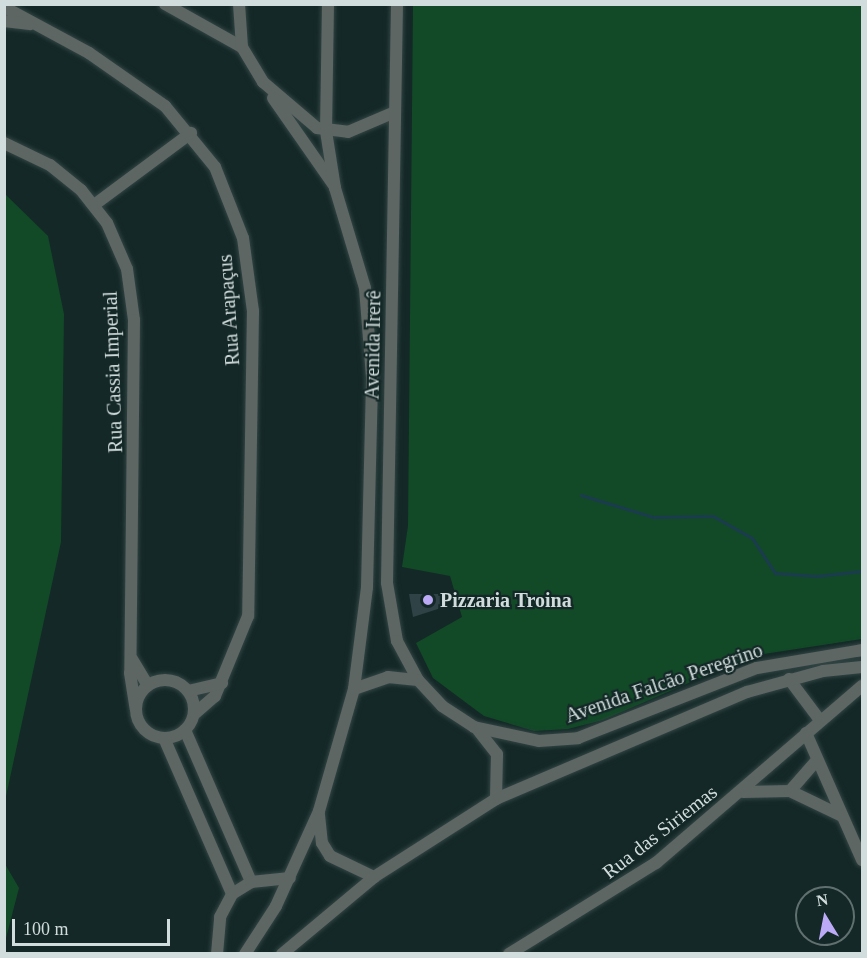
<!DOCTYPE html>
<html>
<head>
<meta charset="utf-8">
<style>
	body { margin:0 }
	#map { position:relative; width:867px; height:958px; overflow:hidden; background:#142827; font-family:"Times New Roman",serif }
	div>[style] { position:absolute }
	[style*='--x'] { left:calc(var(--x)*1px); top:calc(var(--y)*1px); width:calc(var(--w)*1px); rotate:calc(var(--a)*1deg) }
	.green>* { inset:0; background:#124927 }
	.stream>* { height:3px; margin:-1.5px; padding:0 1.5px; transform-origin:1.5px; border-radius:1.5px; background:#1b3c4e }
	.building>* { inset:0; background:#2f4347 }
	.roads { filter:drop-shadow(0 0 2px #324544) drop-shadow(0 0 2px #324544) }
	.street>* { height:12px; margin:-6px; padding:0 6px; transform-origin:6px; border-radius:6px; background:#5e6663 }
	.street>.ring { margin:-6px; padding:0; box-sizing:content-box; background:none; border:12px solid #5e6663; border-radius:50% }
	.dots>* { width:16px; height:16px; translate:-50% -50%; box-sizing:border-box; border:3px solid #142827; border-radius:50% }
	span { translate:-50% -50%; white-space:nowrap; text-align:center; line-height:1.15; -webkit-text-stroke:4.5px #142827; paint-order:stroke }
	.street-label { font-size:20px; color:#d1dddc }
	.poi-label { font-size:20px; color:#d1dddc; font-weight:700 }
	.left { translate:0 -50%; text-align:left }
	.frame { position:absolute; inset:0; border:6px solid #d1dddc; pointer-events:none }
	.north { position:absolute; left:795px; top:886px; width:60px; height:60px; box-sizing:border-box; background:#142827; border:2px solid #60706f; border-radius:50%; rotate:350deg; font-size:16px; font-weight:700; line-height:24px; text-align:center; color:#d1dddc }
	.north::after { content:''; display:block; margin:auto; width:21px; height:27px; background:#bcaaf6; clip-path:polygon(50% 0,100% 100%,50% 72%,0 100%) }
	.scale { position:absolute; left:12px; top:919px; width:158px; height:27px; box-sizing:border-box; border:3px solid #d1dddc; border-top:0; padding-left:8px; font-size:18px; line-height:21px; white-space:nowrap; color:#d1dddc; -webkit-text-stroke:4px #142827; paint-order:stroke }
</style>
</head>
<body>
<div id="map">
	<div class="green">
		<i style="clip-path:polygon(413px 5px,862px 5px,862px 639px,751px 656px,603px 720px,568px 729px,534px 731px,484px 716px,433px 678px,416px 643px,462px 617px,450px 576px,402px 567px,408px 526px)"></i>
		<i style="clip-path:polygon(5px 194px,48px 236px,64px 314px,61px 542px,5px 801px)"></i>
		<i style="clip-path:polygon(5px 864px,19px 888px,5px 942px)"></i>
	</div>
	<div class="stream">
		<i style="--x:581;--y:495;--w:75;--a:17"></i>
		<i style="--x:653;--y:517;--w:60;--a:-1"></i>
		<i style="--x:713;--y:516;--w:45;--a:29.4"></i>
		<i style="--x:752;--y:538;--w:42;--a:56.7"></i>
		<i style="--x:775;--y:573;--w:42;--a:4.1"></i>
		<i style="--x:817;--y:576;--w:45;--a:-6.3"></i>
	</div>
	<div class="building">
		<i style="clip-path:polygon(409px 594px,444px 594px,447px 606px,413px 617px)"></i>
	</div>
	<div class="roads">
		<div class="street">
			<i style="--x:165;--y:4;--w:88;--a:29.2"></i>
			<i style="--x:242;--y:47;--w:41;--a:59"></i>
			<i style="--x:263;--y:82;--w:71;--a:40.4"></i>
			<i style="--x:317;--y:128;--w:31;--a:7"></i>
			<i style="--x:348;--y:132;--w:51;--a:-23.1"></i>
			<i style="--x:239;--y:4;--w:43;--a:86"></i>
			<i style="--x:397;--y:4;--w:579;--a:90.99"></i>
			<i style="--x:387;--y:583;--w:59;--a:80.2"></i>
			<i style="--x:397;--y:641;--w:44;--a:61.7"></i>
			<i style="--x:418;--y:680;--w:35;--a:47"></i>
			<i style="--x:442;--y:706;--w:38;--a:33"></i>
			<i style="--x:474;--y:727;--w:66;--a:12.2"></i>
			<i style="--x:539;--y:741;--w:39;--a:-4"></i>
			<i style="--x:578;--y:738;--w:192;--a:-21.4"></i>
			<i style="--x:757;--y:668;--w:107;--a:-9.7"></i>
			<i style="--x:4;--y:7;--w:97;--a:28.4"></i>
			<i style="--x:89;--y:53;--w:93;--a:34.9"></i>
			<i style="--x:165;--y:106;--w:79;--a:50.7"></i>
			<i style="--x:215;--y:167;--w:76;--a:68.5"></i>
			<i style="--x:243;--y:238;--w:74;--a:82.2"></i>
			<i style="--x:253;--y:311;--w:305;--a:90.9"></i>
			<i style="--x:248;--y:616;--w:87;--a:112.4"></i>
			<i style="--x:215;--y:696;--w:28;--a:139"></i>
			<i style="--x:4;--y:21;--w:26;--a:7"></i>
			<i style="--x:273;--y:98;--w:108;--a:55.1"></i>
			<i style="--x:4;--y:143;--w:51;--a:25.6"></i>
			<i style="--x:50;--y:165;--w:40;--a:39"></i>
			<i style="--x:81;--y:190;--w:42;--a:51.8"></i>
			<i style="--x:107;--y:223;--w:50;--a:66.5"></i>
			<i style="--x:127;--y:269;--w:51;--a:82.2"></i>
			<i style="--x:134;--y:320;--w:353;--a:90.6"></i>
			<i style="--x:130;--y:673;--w:36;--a:81"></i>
			<i style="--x:94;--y:205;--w:121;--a:-36.6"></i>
			<i style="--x:132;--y:659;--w:31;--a:59"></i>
			<i style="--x:789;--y:679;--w:50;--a:53.1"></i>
			<i class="ring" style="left:136px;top:680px;width:46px;height:46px"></i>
			<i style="--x:354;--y:689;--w:36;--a:-19"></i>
			<i style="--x:388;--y:677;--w:30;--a:6"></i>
			<i style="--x:188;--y:691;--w:35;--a:-13"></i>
			<i style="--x:185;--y:730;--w:166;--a:66.5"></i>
			<i style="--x:478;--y:730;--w:31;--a:52"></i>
			<i style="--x:497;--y:754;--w:45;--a:91.3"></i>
			<i style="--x:806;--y:733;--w:139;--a:66.2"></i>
			<i style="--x:164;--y:738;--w:170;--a:66.4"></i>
			<i style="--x:790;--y:791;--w:58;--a:25.7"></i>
			<i style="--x:743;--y:792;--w:47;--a:-1.2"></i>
			<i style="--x:790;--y:791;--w:38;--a:-49"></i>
			<i style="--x:319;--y:815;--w:28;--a:84"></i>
			<i style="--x:322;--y:843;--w:15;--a:58"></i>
			<i style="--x:330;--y:856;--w:49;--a:25.5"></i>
			<i style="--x:217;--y:954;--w:37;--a:-85"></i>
			<i style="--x:220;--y:917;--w:26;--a:-62"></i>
			<i style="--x:232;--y:894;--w:22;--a:-32"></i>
			<i style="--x:251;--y:882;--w:39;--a:-6"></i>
			<i style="--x:245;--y:954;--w:57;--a:-57.1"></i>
			<i style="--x:276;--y:906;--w:104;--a:-65.6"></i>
			<i style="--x:319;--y:811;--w:127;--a:-74"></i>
			<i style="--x:354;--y:689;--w:103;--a:-82.7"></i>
			<i style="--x:367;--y:587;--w:210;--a:-88.6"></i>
			<i style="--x:372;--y:377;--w:89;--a:-94.5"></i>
			<i style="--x:365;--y:288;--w:104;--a:-106.7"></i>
			<i style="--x:335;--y:188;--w:58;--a:-99"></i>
			<i style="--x:326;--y:131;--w:127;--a:-89.1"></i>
			<i style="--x:282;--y:954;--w:120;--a:-39.9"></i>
			<i style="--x:374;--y:877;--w:145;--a:-32.6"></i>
			<i style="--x:496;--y:799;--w:273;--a:-23.1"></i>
			<i style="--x:747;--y:692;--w:79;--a:-15.4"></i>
			<i style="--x:823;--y:671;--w:39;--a:-6"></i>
			<i style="--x:509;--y:954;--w:173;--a:-31.8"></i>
			<i style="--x:656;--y:863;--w:272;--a:-40.7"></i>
		</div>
	</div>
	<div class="dots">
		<i style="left:428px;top:600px;background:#bcaaf6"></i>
	</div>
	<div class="street-label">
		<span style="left:229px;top:310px;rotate:-94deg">Rua Arapaçus</span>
		<span style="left:373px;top:345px;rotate:-89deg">Avenida Irerê</span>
		<span style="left:113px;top:372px;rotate:-92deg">Rua Cassia Imperial</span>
		<span style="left:664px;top:683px;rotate:-19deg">Avenida Falcão Peregrino</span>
		<span style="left:660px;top:832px;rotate:-38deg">Rua das Siriemas</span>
	</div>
	<div class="poi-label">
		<span class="left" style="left:440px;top:600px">Pizzaria Troina</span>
	</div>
	<div class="frame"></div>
	<div class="north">N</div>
	<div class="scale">100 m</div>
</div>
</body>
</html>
